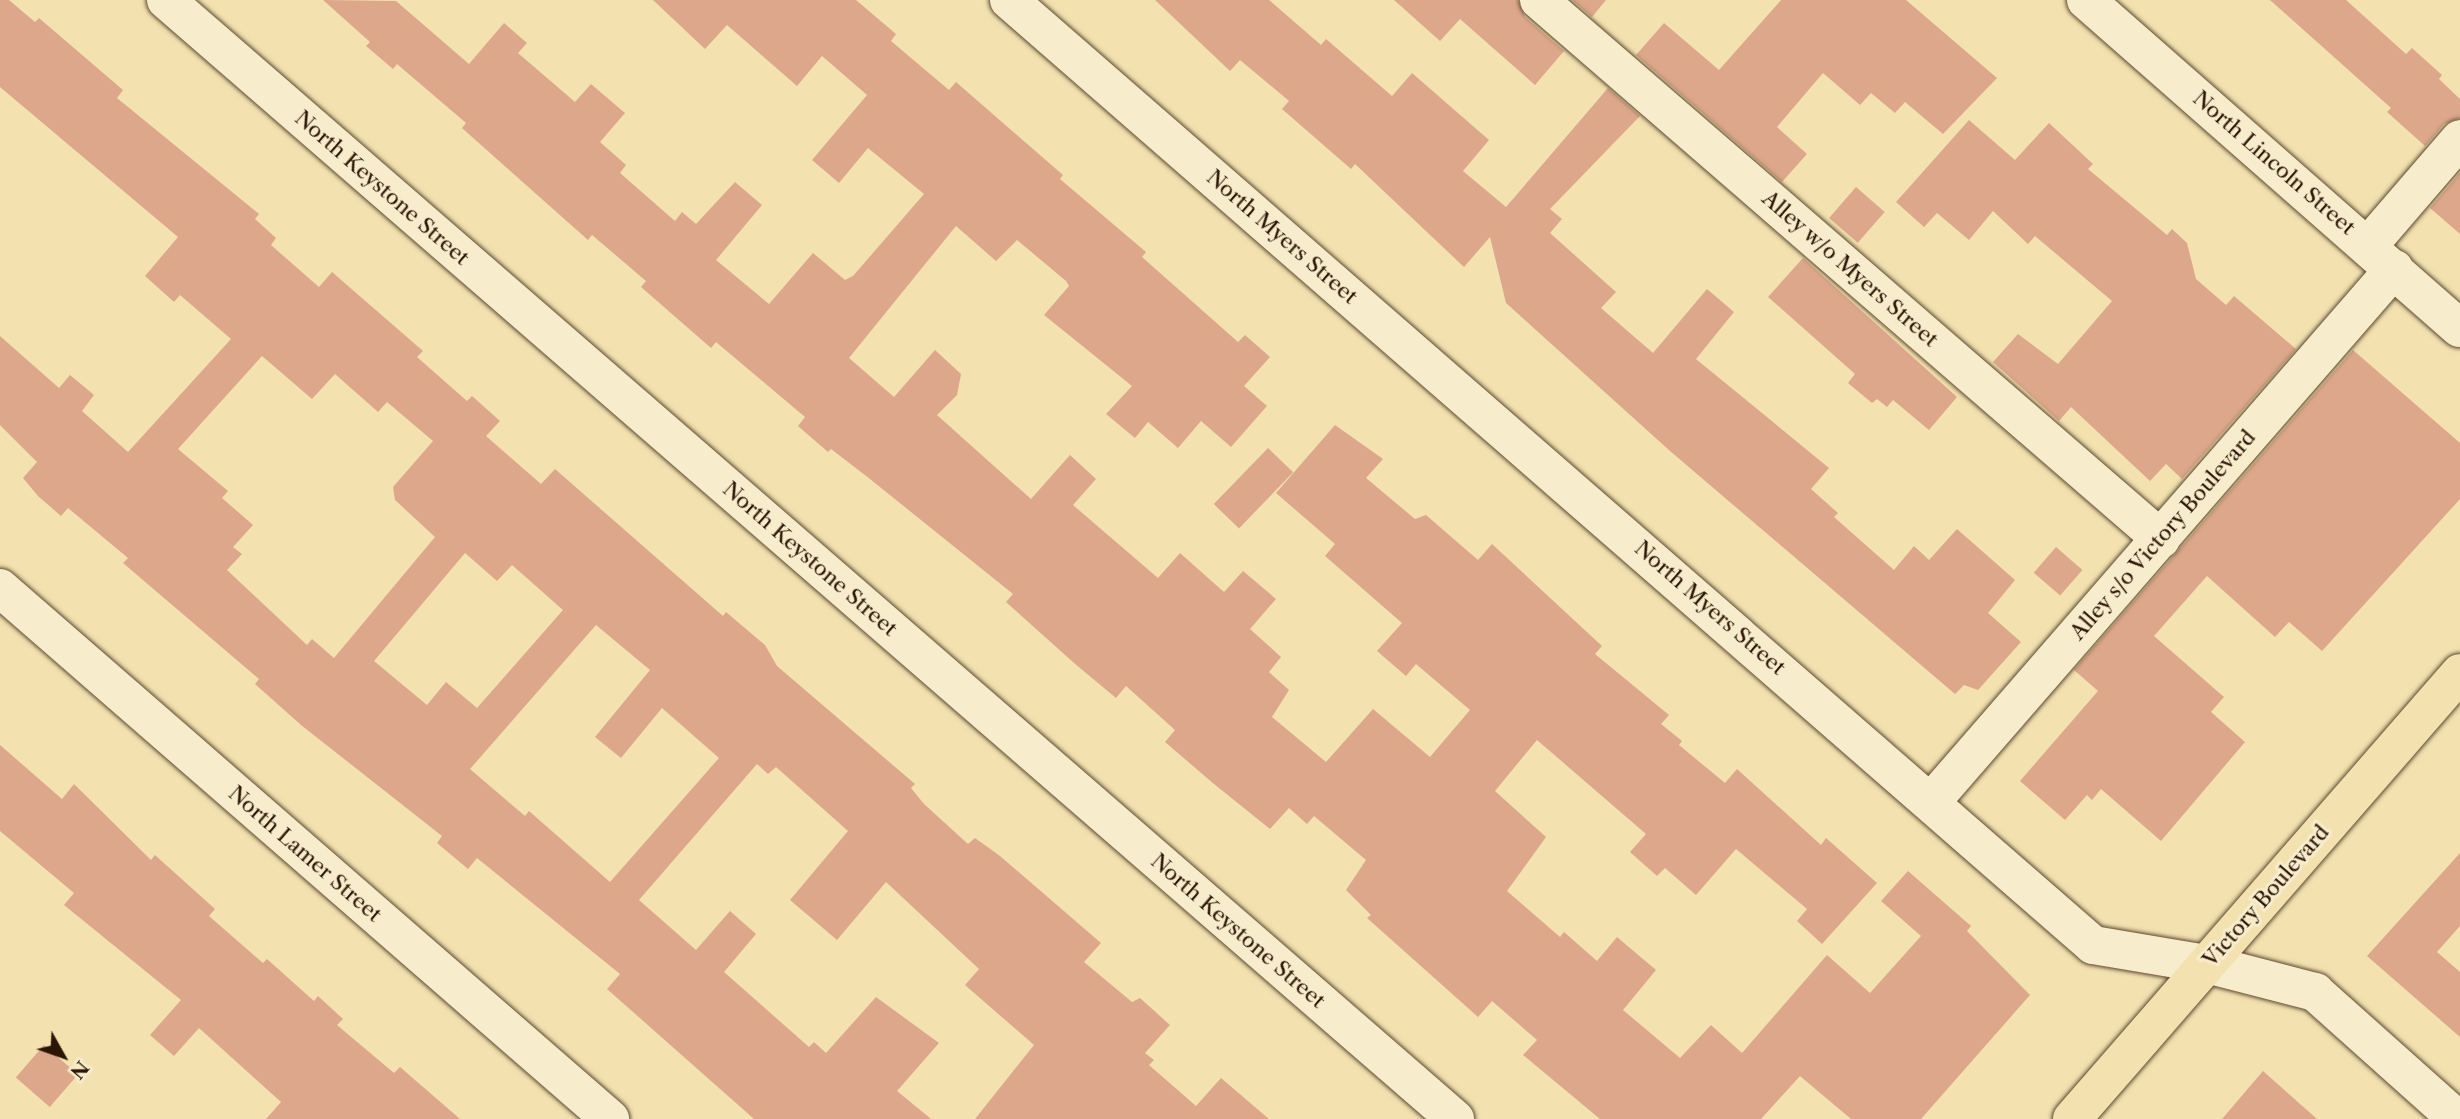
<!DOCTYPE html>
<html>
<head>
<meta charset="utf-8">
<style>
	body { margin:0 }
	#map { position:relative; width:2460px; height:1119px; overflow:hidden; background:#f3e2b0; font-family:"Libre Caslon Text",serif }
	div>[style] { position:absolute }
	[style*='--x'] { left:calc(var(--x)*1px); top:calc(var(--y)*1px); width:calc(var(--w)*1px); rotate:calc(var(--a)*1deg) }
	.building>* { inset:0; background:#dda78b; transform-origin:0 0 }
	.roads { filter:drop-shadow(0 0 2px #5d4930) drop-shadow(0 0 2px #5d4930) }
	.minor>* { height:38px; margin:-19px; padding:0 19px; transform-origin:19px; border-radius:19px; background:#f7eccc }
	.major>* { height:38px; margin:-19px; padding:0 19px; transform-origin:19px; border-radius:19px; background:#f3e2b0 }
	span { translate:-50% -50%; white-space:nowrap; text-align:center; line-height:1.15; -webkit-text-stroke:6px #f7eccc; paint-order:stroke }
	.street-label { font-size:21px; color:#2b1605 }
	.north { position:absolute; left:28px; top:1021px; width:70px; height:70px; -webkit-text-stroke:5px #f7eccc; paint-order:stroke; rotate:130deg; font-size:19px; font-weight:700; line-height:28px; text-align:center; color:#2b1605 }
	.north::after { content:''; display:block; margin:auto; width:24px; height:32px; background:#2b1605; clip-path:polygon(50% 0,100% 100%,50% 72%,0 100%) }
</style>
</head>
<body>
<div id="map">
	<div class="building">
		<i style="clip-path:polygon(evenodd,0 0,9px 0,35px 22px,39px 18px,123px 90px,117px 98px,259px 214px,255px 219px,276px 238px,271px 245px,319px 287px,332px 272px,423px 351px,417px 357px,467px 401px,472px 396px,500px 421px,486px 436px,541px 484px,555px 469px,723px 616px,726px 612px,765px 645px,777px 666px,915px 784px,911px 788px,924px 804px,968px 844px,975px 838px,1000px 856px,1101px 943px,1084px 962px,1132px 1002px,1140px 998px,1170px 1025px,1145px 1053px,1154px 1060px,1149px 1065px,1196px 1106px,1221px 1078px,1269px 1119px,975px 1119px,1034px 1045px,965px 985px,979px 969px,886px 882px,837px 940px,790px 900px,848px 831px,776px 767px,768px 774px,757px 764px,639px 900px,696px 950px,730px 911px,756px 934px,724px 972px,809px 1047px,814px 1042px,826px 1053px,876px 997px,939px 1043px,897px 1091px,931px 1119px,754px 1119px,607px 989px,620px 974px,477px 858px,468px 869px,437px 843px,442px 836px,301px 725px,255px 684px,259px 679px,123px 563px,128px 558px,68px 508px,61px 516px,38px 496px,23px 478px,37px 462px,0 425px,0 336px,59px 388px,70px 375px,94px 395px,82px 411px,128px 452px,231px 339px,180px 295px,174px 302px,145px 276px,178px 237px,0 87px,0 0,262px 356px,312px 399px,335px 374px,378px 412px,387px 402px,433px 441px,393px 487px,395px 500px,435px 537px,334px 658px,312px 639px,307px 645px,227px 570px,242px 554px,233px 547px,253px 525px,222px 498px,228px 491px,178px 449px,262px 356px,0 0,465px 553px,497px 581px,512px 565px,563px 610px,477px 708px,446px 682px,427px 705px,374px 661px,465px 553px,0 0,596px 625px,650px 670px,595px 737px,621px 758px,662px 708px,719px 758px,610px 882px,529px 811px,525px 816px,470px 769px,596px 625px)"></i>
		<i style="clip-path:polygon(323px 0,396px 1px,469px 64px,504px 23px,527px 43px,518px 53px,575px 102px,591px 84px,625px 113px,600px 142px,626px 165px,620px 173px,675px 221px,682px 212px,696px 224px,735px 182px,762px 205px,716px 260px,769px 304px,813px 253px,845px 280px,853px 276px,924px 194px,868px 148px,839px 183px,812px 160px,867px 95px,822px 56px,797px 86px,727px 25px,705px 49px,653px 0,856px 0,896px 34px,891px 41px,949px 90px,956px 82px,1063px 175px,1060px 179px,1146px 252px,1142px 257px,1238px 342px,1245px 335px,1270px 357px,1244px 386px,1267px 406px,1231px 447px,1201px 421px,1178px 448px,1148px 422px,1135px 438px,1106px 414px,1132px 386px,1044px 315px,1069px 286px,1066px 281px,1017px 240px,996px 261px,956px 226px,849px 358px,894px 397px,935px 350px,961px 374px,957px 395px,937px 415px,1031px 499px,1070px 455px,1096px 479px,1073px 505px,1158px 578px,1180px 553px,1224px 592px,1243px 571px,1276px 599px,1250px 629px,1281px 657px,1269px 672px,1289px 690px,1272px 717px,1326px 762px,1373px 709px,1430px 757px,1470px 710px,1416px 664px,1406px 676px,1377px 651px,1402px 623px,1325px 556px,1335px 544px,1276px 493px,1335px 425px,1383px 459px,1366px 478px,1415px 519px,1426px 515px,1478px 560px,1492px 544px,1602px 646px,1595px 654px,1669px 715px,1661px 724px,1682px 741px,1679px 745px,1725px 783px,1737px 769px,1821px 845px,1826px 838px,1877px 883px,1822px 944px,1797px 921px,1807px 909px,1736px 849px,1696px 895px,1665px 868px,1657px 876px,1630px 852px,1646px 834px,1537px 740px,1495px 791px,1546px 837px,1507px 891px,1560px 937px,1564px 932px,1597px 961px,1617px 937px,1656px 970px,1623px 1010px,1680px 1058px,1711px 1025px,1742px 1053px,1827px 955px,1870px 993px,1921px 936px,1881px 901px,1908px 871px,1971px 926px,1967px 931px,2030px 995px,1921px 1119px,1851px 1119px,1800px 1076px,1761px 1119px,1600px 1119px,1523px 1055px,1537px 1040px,1492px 1001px,1478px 1017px,1367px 918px,1371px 915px,1346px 890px,1366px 860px,1314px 816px,1307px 824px,1289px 808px,1270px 829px,1214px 784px,1165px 742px,1175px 730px,1126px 686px,1116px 698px,1074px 663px,1006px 602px,1013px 594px,870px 479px,831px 449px,828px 452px,798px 426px,805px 417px,716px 342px,711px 348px,641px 287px,646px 281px,592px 235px,588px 240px,462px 128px,466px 123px,397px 64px,393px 69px,366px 46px,370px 42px)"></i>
		<i style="clip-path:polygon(1155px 0,1269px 0,1321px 45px,1326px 39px,1392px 96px,1412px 73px,1489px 140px,1463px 171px,1506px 207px,1608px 88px,1640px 116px,1550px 209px,1562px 219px,1550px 233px,1616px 292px,1601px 308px,1653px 353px,1707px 289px,1734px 312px,1696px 359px,1829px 468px,1811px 489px,1838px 513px,1834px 517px,1894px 570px,1914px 546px,1929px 560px,1957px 529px,2015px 580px,1988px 613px,2021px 642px,1978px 690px,1964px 685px,1955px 694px,1670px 451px,1506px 303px,1490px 237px,1464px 267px,1355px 164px,1351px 169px,1282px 109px,1289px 101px,1240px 60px,1230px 71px)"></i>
		<i style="clip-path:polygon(1394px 0,1518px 0,1525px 17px,1564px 51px,1535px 85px,1460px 19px,1440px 41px)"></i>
		<i style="clip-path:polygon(1572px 0,1606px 0,1592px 17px)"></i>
		<i style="clip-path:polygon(1781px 0,1906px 0,1997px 78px,1943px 134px,1905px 102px,1895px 113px,1871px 93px,1860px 105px,1823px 73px,1777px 127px,1807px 154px,1782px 182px,1636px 55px,1664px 23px,1719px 70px)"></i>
		<i style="clip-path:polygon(2270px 0,2346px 0,2406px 54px,2412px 48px,2442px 75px,2439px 79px,2460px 99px,2460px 118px,2444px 124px,2425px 146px,2387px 112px,2391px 108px)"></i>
		<i style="clip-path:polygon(1969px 120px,2015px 160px,2049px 123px,2093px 164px,2088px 169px,2167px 235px,2172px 229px,2187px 243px,2196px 279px,2226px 305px,2234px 296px,2296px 349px,2182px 479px,2166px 464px,2150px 481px,2071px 407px,2059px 421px,1993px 362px,2018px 334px,2058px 364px,2112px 301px,2035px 236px,2028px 244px,1993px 211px,1969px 240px,1937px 213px,1924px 227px,1896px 202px)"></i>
		<i style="clip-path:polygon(2460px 173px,2460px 234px,2430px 208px)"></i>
		<i style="left:1856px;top:187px;width:38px;height:41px;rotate:41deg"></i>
		<i style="clip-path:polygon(1803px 258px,1957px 397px,1929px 430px,1893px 400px,1887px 407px,1877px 399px,1872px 403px,1848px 383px,1855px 374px,1768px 297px)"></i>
		<i style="clip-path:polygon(2353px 350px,2460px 443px,2460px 499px,2322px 651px,2289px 622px,2275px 637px,2207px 576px,2154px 636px,2224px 697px,2211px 712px,2245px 742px,2161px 841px,2101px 789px,2092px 800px,2087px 795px,2065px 820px,2020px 781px,2098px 691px,2074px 670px)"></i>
		<i style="left:1268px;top:448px;width:35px;height:78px;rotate:44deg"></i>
		<i style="left:2056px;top:547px;width:35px;height:34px;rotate:41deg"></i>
		<i style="clip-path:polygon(0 745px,62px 799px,74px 784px,151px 860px,155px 855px,215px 909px,209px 916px,263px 963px,267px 959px,314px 1001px,318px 996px,343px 1019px,337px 1025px,394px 1073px,400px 1067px,460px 1119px,266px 1119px,281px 1102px,199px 1028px,174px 1056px,150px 1035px,181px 1000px,64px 905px,74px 893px,0 831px)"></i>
		<i style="clip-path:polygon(2460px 853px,2460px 926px,2437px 952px,2460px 972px,2460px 1037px,2367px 956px)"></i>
		<i style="left:44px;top:1045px;width:45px;height:43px;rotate:41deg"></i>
		<i style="clip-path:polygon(2263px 1071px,2317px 1119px,2222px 1119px)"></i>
	</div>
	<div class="roads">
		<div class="minor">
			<i style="--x:166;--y:0;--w:1707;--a:40.96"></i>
			<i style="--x:1009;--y:0;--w:1438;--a:41.08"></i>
			<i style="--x:2093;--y:945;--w:116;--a:9.5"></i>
			<i style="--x:2207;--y:964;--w:112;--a:14.5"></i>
			<i style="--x:2315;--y:992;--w:191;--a:41.8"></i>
			<i style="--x:1539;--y:0;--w:823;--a:40.91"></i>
			<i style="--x:2086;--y:0;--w:497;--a:41.3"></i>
			<i style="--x:2368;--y:246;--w:141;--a:-49.3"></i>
			<i style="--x:0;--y:588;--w:809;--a:41.04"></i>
			<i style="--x:1932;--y:801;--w:705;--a:-49.03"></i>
		</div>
		<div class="major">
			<i style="--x:2072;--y:1119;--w:591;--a:-48.98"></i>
		</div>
	</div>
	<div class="street-label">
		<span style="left:2274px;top:163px;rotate:41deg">North Lincoln Street</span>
		<span style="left:382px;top:188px;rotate:41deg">North Keystone Street</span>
		<span style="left:1282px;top:237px;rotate:41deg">North Myers Street</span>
		<span style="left:1850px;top:269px;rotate:41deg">Alley w/o Myers Street</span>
		<span style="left:2163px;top:535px;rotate:-49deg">Alley s/o Victory Boulevard</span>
		<span style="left:810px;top:559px;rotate:41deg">North Keystone Street</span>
		<span style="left:1710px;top:608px;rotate:41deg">North Myers Street</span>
		<span style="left:305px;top:854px;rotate:41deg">North Lamer Street</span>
		<span style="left:2266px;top:896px;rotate:-49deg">Victory Boulevard</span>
		<span style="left:1238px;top:931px;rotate:41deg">North Keystone Street</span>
	</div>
	<div class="north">N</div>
</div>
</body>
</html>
